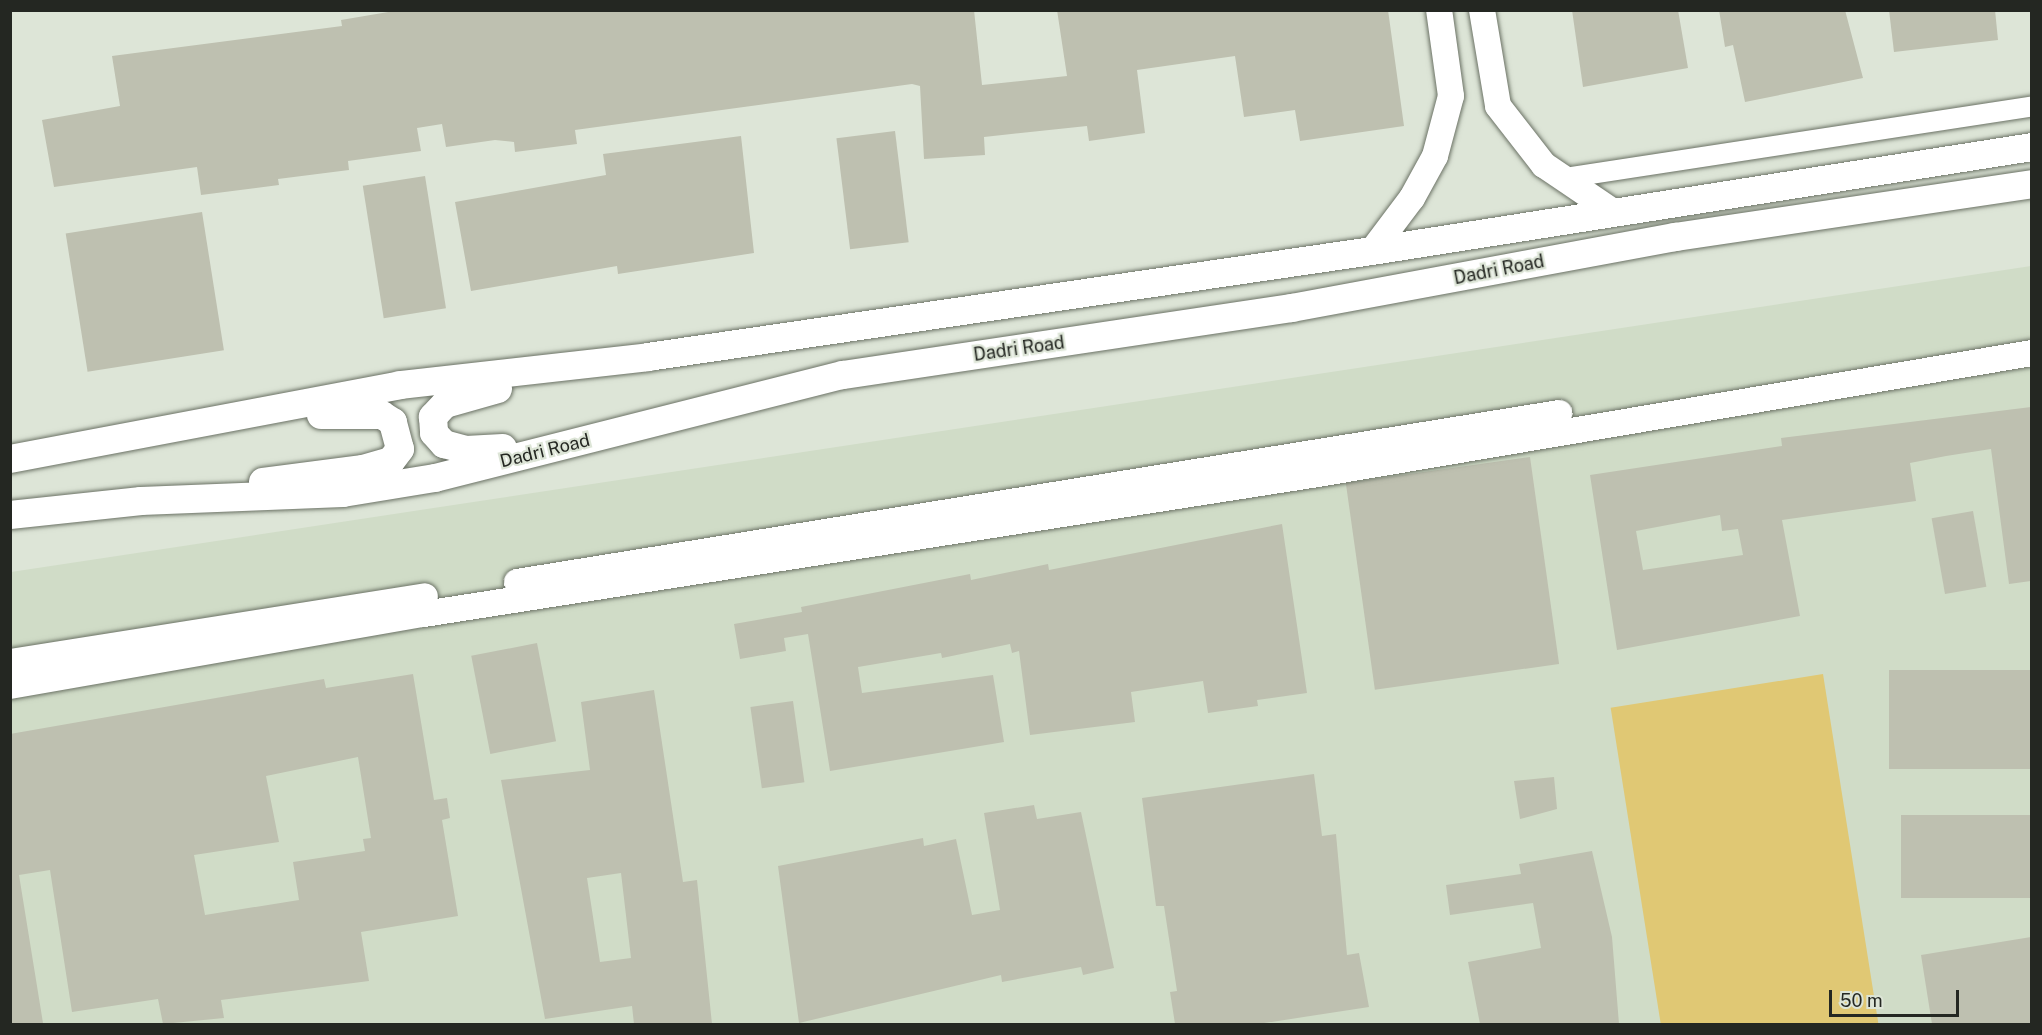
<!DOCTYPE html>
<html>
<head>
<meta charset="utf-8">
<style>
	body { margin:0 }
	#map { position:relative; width:2042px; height:1035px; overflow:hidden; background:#dde5d7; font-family:"Public Sans",sans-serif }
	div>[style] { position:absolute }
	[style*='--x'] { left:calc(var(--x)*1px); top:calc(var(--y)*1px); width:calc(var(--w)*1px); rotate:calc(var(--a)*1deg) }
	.built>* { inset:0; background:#d0dcc7 }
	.green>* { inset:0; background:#e0c874; transform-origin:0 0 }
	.building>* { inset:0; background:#bec0b0; transform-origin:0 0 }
	.roads { filter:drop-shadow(0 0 2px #6b7265) drop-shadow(0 0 2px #6b7265) }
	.minor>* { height:20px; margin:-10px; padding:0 10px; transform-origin:10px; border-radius:10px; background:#fff }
	.tertiary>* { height:26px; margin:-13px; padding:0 13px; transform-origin:13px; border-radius:13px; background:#fff }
	.secondary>* { height:28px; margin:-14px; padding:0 14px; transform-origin:14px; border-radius:14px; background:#fff }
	span { translate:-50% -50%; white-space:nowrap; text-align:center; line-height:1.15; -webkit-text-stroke:4.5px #dde5d7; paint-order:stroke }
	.street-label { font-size:18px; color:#242722 }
	.frame { position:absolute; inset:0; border:12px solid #242722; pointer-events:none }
	.scale { position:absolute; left:1829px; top:990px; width:130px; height:27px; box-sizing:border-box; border:3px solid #242722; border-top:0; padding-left:8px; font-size:18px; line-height:21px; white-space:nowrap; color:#242722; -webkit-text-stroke:4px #dde5d7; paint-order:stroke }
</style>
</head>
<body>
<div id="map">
	<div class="built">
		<i style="clip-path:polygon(2031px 266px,2031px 1024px,11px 1024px,11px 572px)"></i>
	</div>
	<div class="green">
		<i style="left:1823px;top:674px;width:354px;height:215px;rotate:81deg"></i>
	</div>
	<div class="building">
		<i style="clip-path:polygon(400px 10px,974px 10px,982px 85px,1067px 76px,1057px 10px,1388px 10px,1404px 126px,1300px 141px,1295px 110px,1244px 117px,1235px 56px,1137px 70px,1145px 133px,1089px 141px,1087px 126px,984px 137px,985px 155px,924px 159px,920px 86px,912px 84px,575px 130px,577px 144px,515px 152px,514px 142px,495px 140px,446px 147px,442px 124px,417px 128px,421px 151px,348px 161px,349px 170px,278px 179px,279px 185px,201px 195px,197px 167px,54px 187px,42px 120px,120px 106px,112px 56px,342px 26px,341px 20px)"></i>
		<i style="clip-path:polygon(1572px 10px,1678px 10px,1688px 68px,1583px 87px)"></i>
		<i style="clip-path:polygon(1719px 10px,1845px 10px,1863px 78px,1745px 102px,1733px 45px,1725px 47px)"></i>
		<i style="clip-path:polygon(1889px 10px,1995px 10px,1998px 40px,1894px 52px)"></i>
		<i style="left:895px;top:131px;width:112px;height:59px;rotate:83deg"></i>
		<i style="clip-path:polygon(741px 136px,754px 253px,618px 274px,617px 266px,471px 291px,455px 202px,606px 175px,603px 154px)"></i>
		<i style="left:425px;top:176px;width:134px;height:63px;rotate:81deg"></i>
		<i style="left:202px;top:212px;width:140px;height:138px;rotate:81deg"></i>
		<i style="clip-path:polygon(evenodd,2031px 407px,2031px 581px,2009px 584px,1991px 449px,1946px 456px,1910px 463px,1916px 501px,1782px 520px,1800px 616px,1617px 650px,1590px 475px,1782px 446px,1781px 438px,2031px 407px,1720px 515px,1722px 531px,1738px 529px,1743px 555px,1643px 570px,1636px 531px,1720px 515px)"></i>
		<i style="left:1530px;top:457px;width:209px;height:186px;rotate:82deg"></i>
		<i style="left:1973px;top:511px;width:77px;height:42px;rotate:80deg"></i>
		<i style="clip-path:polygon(1282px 524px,1307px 693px,1257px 700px,1258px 706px,1208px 713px,1203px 681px,1131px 692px,1135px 722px,1030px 735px,1019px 651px,1012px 653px,1010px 644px,942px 658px,941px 653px,858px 667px,862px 693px,993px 675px,1004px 742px,830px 771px,808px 634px,784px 638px,786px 651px,740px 659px,734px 624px,802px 612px,801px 607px,970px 574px,971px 580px,1048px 564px,1049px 570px)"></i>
		<i style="left:537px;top:643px;width:100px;height:67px;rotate:79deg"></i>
		<i style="left:2031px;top:670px;width:99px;height:142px;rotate:90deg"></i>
		<i style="clip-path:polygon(evenodd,413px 674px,434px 800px,447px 798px,450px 818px,442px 820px,458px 916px,361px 932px,369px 981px,221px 1000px,224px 1018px,163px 1024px,158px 999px,72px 1012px,50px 870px,19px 875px,43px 1023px,10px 1024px,10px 734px,324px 679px,326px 688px,413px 674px,358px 757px,371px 838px,363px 839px,365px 851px,293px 862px,299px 900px,205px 915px,194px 855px,279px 842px,266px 776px,358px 757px)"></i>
		<i style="clip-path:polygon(evenodd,654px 690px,683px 882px,697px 880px,712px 1024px,634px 1024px,632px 1006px,545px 1019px,501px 780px,590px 770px,581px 702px,654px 690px,621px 873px,631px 958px,600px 962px,587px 878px,621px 873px)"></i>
		<i style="left:793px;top:701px;width:82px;height:43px;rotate:82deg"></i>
		<i style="clip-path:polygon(1314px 774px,1322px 836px,1336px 834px,1347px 955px,1359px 953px,1369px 1007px,1258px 1024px,1175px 1024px,1170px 992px,1177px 991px,1164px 906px,1156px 906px,1142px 798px)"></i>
		<i style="clip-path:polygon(1554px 777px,1557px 809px,1520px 819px,1514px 781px)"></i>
		<i style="clip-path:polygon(1034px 805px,1037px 819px,1081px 812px,1114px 968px,1083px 975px,1081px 967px,1002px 982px,1001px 975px,799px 1023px,778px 866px,923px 838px,924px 846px,956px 839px,972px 915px,1000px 910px,984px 813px)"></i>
		<i style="left:2031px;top:815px;width:83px;height:130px;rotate:90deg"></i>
		<i style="clip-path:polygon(1592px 851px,1612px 937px,1619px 1024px,1480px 1024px,1468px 962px,1541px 948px,1533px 903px,1450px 915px,1446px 885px,1521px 874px,1519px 864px)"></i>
		<i style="clip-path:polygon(2031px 937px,2031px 1024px,1932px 1024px,1921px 955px)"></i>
	</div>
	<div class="roads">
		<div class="minor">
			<i style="--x:1564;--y:178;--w:474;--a:-8.7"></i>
		</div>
		<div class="tertiary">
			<i style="--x:1482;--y:10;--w:97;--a:80.5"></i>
			<i style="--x:1498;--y:106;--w:75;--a:52.1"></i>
			<i style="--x:1544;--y:165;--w:82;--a:34.1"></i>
			<i style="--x:1372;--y:251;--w:66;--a:-53"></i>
			<i style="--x:1412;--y:198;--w:48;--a:-61.3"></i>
			<i style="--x:1435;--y:156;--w:62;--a:-75.1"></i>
			<i style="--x:1451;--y:96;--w:87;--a:-97.9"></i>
			<i style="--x:517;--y:582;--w:1056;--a:-9.21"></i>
			<i style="--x:10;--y:662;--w:420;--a:-9"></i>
			<i style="--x:10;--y:686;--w:420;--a:-9.9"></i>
			<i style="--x:424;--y:614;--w:905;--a:-8.9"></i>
			<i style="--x:1318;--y:474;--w:724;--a:-9.62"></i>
		</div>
		<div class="secondary">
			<i style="--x:498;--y:389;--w:55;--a:164.2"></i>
			<i style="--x:445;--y:404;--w:18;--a:133"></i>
			<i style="--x:433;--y:417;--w:16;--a:86"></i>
			<i style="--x:434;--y:433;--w:15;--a:48"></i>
			<i style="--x:444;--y:444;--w:23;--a:15"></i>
			<i style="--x:466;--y:450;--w:37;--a:-3"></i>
			<i style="--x:10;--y:459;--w:397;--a:-10.7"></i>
			<i style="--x:400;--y:385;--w:250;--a:-6.4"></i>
			<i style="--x:648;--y:357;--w:732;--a:-8.33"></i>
			<i style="--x:1372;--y:251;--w:668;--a:-8.95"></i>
			<i style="--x:263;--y:482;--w:101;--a:-7.4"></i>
			<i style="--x:363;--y:469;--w:29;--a:-16"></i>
			<i style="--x:391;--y:461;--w:15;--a:-53"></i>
			<i style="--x:400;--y:449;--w:28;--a:-105"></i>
			<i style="--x:393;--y:422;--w:13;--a:-148"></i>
			<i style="--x:382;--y:415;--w:61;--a:180"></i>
			<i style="--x:10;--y:515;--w:132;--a:-6.1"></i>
			<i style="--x:141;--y:501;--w:202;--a:-2.3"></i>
			<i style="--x:343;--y:493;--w:93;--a:-9.3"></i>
			<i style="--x:435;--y:478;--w:421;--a:-14.2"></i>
			<i style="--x:843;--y:375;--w:454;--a:-8.5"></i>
			<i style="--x:1292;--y:308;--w:390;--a:-10.5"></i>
			<i style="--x:1675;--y:237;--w:361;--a:-8.4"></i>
		</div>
	</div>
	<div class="street-label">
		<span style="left:1499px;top:270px;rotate:-11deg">Dadri Road</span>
		<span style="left:1019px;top:349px;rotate:-8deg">Dadri Road</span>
		<span style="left:545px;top:451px;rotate:-14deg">Dadri Road</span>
	</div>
	<div class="frame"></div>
	<div class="scale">50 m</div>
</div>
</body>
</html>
